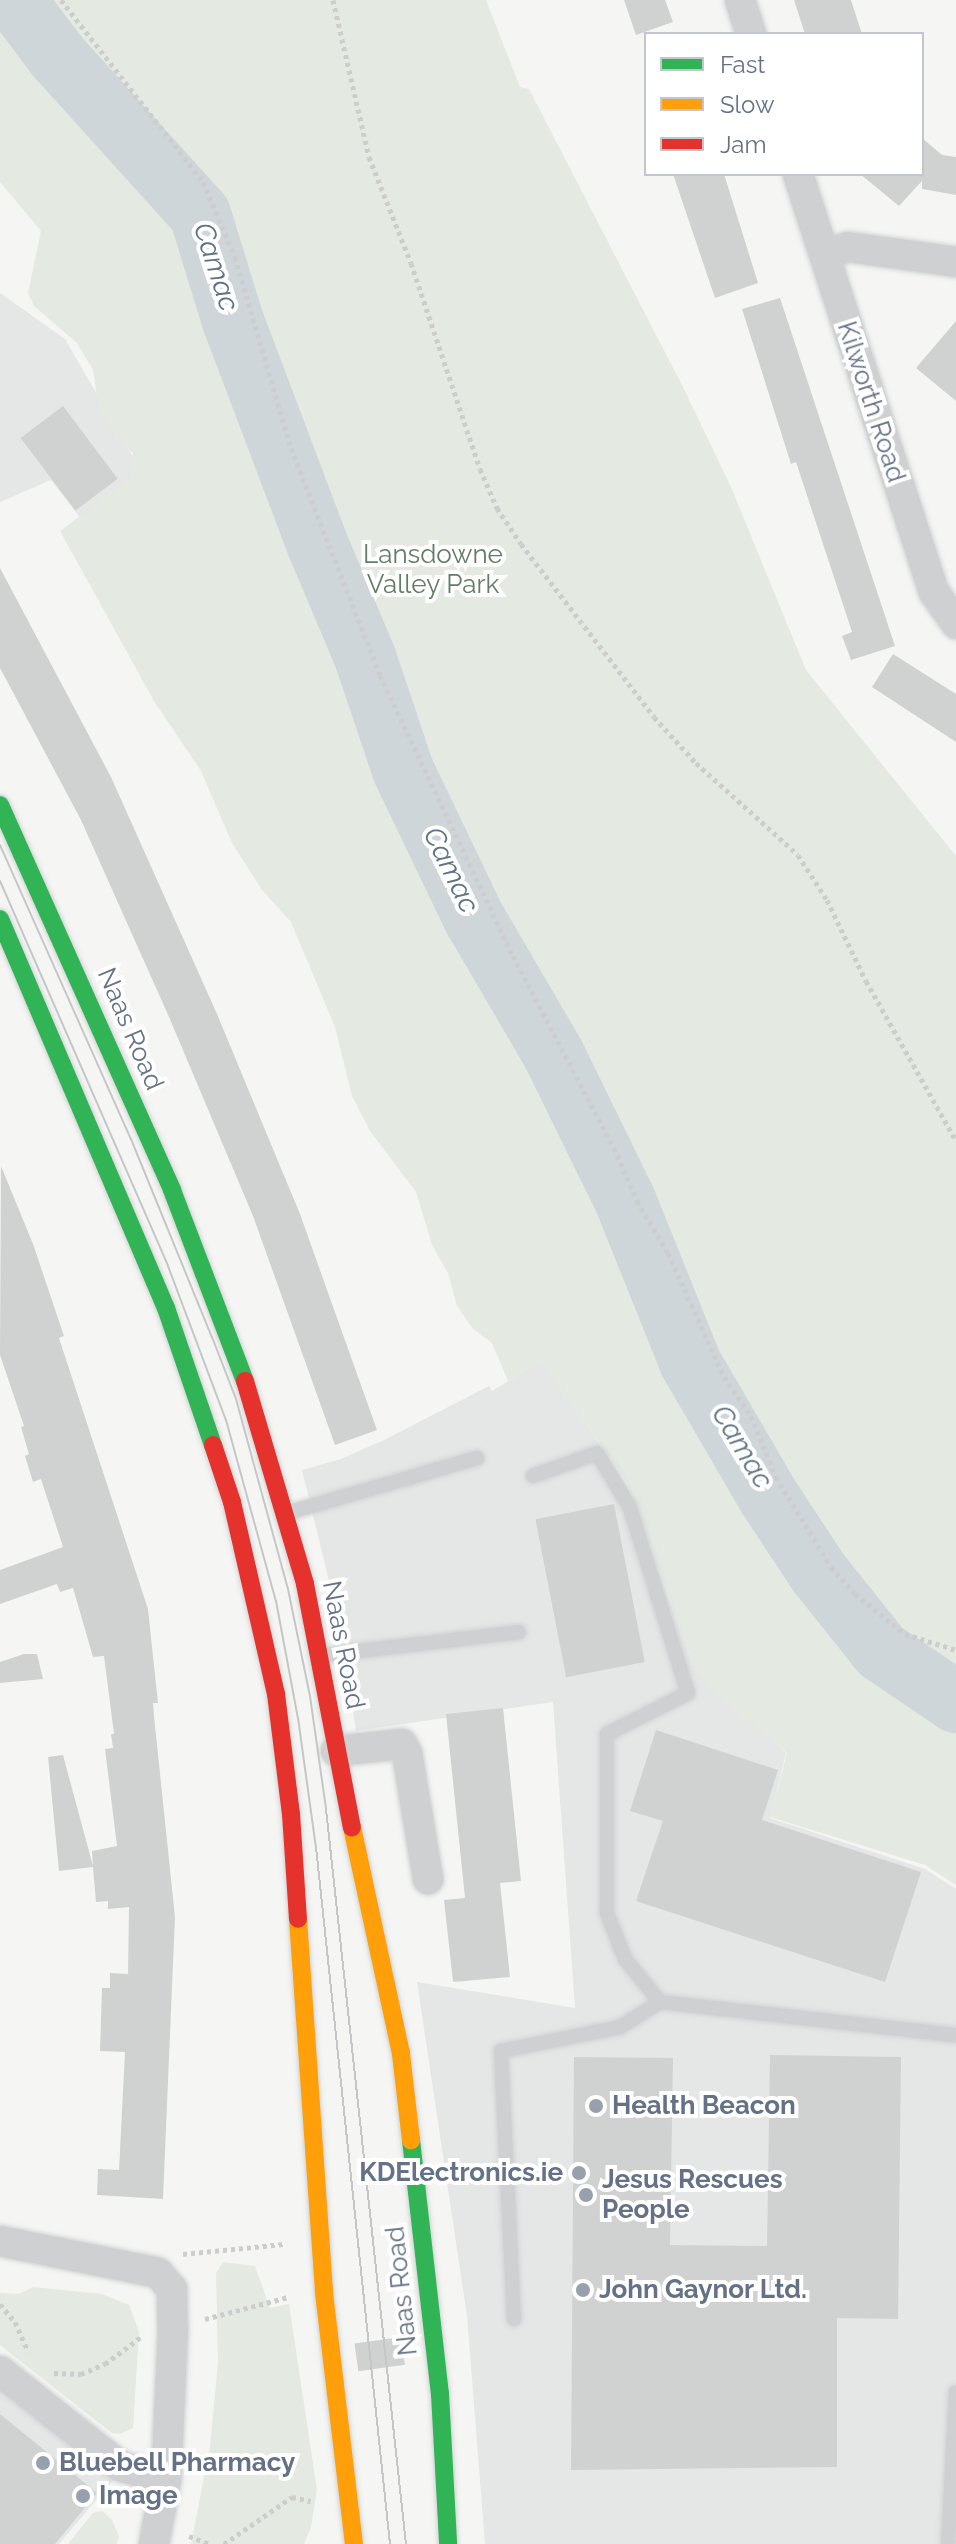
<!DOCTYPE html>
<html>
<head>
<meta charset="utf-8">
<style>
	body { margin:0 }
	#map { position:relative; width:956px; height:2544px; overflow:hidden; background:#f5f6f4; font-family:Raleway,sans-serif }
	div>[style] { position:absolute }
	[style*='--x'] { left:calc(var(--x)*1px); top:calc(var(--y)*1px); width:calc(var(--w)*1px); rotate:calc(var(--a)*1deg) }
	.built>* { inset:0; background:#e5e6e6 }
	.green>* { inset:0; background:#e4e9e2 }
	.river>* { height:62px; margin:-31px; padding:0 31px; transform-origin:31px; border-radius:31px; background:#cfd6d9 }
	.building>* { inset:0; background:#d0d2d2; transform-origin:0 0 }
	.path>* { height:5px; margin-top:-2.5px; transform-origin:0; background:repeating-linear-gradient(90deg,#cdcdce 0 4px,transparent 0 8px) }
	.roads { filter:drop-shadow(0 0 2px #d0d3d4) drop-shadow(0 0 2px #d0d3d4) }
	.lane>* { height:14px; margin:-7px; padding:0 7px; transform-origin:7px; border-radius:7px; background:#cfd0d1 }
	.street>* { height:30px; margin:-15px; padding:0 15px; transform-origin:15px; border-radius:15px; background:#cfd0d1 }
	.fast>* { height:18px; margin:-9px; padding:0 9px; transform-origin:9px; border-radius:9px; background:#30b455 }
	.slow>* { height:18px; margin:-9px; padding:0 9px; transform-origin:9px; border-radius:9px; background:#ff9f0a }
	.jam>* { height:18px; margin:-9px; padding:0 9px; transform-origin:9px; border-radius:9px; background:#e5322d }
	.tram>* { height:2px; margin:-1px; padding:0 1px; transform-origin:1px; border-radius:1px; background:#c5c6c7 }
	.dots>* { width:22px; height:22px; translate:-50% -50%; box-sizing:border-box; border:4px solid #fff; border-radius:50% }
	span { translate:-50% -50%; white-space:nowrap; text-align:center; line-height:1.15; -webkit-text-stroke:8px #fff; paint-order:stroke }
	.street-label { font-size:26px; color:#647186 }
	.park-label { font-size:26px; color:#647c63 }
	.poi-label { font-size:26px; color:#647186; font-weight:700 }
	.left { translate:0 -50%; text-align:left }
	.right { translate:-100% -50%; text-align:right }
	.water-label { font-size:28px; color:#5f7382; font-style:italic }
	.legend { position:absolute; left:644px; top:32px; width:280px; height:144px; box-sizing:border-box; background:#fff; border:2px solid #c1c6cf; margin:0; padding:10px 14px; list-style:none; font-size:24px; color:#647186 }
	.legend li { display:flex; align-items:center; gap:16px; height:40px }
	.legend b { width:40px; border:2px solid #c1c6cf }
</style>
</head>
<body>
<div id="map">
	<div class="built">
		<i style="clip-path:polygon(0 293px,65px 339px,143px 474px,85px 524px,51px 480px,0 502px)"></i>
		<i style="clip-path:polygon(543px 1360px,627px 1485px,693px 1664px,786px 1753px,770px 1818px,925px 1869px,956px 1889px,956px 2544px,485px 2544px,467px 2316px,417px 1982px,575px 2008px,553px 1702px,356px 1731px,339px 1622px,302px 1470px,341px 1459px,386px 1439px,489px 1386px,492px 1391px)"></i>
		<i style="clip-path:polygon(0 2371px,119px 2473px,59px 2544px,0 2544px)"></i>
	</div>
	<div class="green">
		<i style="clip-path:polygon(0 0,486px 0,520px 87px,529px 89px,685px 391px,731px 487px,806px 670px,956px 856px,956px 1885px,925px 1865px,770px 1817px,787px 1753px,711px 1690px,706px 1677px,693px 1664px,627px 1483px,542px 1361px,508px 1381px,492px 1343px,473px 1329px,457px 1306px,448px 1273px,432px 1245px,416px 1192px,370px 1131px,352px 1096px,335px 1027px,291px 922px,262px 890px,232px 843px,201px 771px,154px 701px,60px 531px,129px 480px,133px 454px,99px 412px,93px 370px,77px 343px,34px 306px,28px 293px,41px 231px,0 182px)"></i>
		<i style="clip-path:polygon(223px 2262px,255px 2266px,270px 2308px,289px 2304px,317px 2490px,311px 2527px,304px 2544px,191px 2544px,210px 2446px,218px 2362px,216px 2273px)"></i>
		<i style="clip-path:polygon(33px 2287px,102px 2294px,129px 2305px,139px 2331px,133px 2428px,120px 2434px,112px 2433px,0 2345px,0 2293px,19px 2294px)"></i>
		<i style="clip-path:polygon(102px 2511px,112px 2520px,119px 2536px,117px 2544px,68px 2544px,93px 2513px)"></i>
	</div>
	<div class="river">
		<i style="--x:15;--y:0;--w:70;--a:53.1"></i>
		<i style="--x:57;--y:56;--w:213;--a:47.9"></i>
		<i style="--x:200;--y:214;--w:112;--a:72.9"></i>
		<i style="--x:233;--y:321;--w:243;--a:69.3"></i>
		<i style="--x:319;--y:548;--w:118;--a:67.1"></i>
		<i style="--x:365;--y:657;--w:119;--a:71.4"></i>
		<i style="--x:403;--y:770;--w:164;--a:64.4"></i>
		<i style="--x:474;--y:918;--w:156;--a:59.7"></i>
		<i style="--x:553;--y:1053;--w:164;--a:63.9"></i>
		<i style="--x:625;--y:1200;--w:175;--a:68.1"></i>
		<i style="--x:690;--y:1362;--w:155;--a:59.8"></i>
		<i style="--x:768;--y:1496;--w:91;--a:56.7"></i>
		<i style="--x:818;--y:1572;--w:101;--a:51.4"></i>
		<i style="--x:881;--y:1651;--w:91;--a:34.2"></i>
	</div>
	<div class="building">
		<i style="clip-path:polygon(624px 0,665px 0,673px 22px,636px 35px)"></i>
		<i style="clip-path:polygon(794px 0,851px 0,862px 34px,805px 34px)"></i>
		<i style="clip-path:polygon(922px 138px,942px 155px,956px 157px,956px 195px,922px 189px,922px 181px,899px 206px,860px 174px,922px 174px)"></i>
		<i style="clip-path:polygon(673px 174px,724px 174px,758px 283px,715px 298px)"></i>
		<i style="clip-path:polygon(780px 298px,895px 646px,851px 660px,842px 636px,852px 632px,796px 462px,791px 464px,742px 309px)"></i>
		<i style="clip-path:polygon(956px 321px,956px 401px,916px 368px)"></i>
		<i style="left:63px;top:406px;width:91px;height:53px;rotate:53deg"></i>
		<i style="clip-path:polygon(0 568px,111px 777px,217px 1014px,300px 1214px,377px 1430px,335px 1445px,253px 1216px,169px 1017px,81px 820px,0 668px)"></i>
		<i style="clip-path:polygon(893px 654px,956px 694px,956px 742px,872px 687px)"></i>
		<i style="clip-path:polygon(1px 1166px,33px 1244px,64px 1336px,59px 1338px,148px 1609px,158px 1703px,153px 1703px,154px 1716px,175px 1917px,163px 2199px,97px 2195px,98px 2169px,119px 2170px,125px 2052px,100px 2051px,102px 1988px,110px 1988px,110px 1973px,128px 1974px,129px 1907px,108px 1909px,108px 1901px,96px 1902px,93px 1867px,59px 1871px,48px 1757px,63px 1755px,93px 1866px,92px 1851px,117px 1846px,105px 1749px,113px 1748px,111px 1734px,114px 1734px,104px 1656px,93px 1657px,73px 1588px,60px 1592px,57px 1584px,0 1604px,0 1570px,63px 1547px,41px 1479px,33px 1482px,25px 1456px,29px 1454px,21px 1427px,24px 1426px,0 1355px)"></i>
		<i style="left:614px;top:1504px;width:161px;height:80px;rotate:79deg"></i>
		<i style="clip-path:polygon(24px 1654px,37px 1654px,43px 1679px,0 1683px,0 1662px)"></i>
		<i style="clip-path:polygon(503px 1708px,521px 1881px,500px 1883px,510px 1977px,453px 1982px,444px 1900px,465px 1898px,446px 1714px)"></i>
		<i style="clip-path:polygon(656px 1730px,778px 1770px,762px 1820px,921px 1872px,885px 1982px,636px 1901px,663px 1821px,630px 1811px)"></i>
		<i style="clip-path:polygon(770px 2055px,901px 2057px,898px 2319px,837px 2318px,837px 2467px,571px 2470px,574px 2057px,673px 2058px,670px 2245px,767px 2246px)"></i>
		<i style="left:401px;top:2337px;width:28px;height:47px;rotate:82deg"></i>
		<i style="clip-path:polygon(0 2414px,97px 2493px,55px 2544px,0 2544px)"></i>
	</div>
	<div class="path">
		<i style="--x:61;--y:0;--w:231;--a:52"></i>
		<i style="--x:203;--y:182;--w:82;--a:66.9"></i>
		<i style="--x:235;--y:257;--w:199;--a:73.7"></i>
		<i style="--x:291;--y:448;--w:244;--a:68.6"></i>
		<i style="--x:380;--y:675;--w:311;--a:64.7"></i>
		<i style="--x:513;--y:956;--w:217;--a:62.3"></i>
		<i style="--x:614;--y:1148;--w:58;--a:66.5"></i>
		<i style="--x:637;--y:1201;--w:61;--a:59.2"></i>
		<i style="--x:668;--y:1253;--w:136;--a:65.7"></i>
		<i style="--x:724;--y:1377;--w:47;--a:55.3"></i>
		<i style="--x:751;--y:1416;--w:66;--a:67.7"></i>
		<i style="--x:776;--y:1477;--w:105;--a:58.6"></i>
		<i style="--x:831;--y:1567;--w:36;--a:48"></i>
		<i style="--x:855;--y:1594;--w:64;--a:38.7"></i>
		<i style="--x:905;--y:1634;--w:53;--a:17.4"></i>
		<i style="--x:333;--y:0;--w:161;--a:77.1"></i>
		<i style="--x:369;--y:157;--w:114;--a:68.4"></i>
		<i style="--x:411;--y:263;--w:217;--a:71.5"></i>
		<i style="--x:480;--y:469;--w:43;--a:66.4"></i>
		<i style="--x:497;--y:508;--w:43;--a:56.3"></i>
		<i style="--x:521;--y:544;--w:218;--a:52.4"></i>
		<i style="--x:654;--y:717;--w:62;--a:47.6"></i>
		<i style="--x:696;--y:763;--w:137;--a:42"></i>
		<i style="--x:798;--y:855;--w:54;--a:57.2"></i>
		<i style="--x:827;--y:900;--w:90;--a:64.3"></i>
		<i style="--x:866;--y:981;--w:184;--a:60.6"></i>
		<i style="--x:183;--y:2254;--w:101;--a:-5.7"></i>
		<i style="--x:0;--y:2304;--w:23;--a:50"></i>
		<i style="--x:15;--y:2322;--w:32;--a:66"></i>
		<i style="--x:205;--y:2319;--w:86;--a:-14.8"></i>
		<i style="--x:54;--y:2373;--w:27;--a:2"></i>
		<i style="--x:81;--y:2374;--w:26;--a:-23"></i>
		<i style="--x:105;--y:2364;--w:45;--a:-36.9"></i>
		<i style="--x:189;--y:2536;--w:22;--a:21"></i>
		<i style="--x:224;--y:2544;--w:83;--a:-34.7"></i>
		<i style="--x:292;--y:2497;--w:19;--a:12"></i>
	</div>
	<div class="roads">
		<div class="lane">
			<i style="--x:533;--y:1476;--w:68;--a:-19.8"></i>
			<i style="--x:597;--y:1453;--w:64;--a:59"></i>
			<i style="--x:630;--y:1508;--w:194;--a:72.6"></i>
			<i style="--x:688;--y:1693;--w:91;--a:153.2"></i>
			<i style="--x:607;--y:1734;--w:179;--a:90"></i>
			<i style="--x:607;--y:1913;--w:49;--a:68.6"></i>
			<i style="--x:625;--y:1959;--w:55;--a:50.9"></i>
			<i style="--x:287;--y:1513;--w:198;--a:-16.1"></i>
			<i style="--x:326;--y:1655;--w:194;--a:-6.8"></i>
			<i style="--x:514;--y:2319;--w:268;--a:-92.8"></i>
			<i style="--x:501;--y:2051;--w:121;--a:-11.4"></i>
			<i style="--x:620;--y:2027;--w:47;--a:-32"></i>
			<i style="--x:660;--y:2002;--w:298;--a:6.4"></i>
			<i style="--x:948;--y:2544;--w:152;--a:-87"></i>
		</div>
		<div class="street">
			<i style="--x:740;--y:0;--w:36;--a:72"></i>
			<i style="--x:798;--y:174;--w:440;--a:72"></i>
			<i style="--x:934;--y:592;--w:39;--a:55"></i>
			<i style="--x:825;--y:255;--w:24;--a:-19"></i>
			<i style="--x:848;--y:247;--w:109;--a:7.9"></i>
			<i style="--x:336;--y:1751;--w:66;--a:-6.1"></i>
			<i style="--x:402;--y:1744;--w:10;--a:61"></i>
			<i style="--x:407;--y:1753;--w:128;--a:80.5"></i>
			<i style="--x:0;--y:2241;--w:161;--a:11.4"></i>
			<i style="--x:158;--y:2273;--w:21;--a:49"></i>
			<i style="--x:172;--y:2289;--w:39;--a:89"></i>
			<i style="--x:173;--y:2328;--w:152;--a:92.6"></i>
			<i style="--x:166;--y:2480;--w:65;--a:100.6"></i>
			<i style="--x:0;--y:2371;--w:153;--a:38.4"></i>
			<i style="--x:120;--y:2466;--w:48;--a:16.9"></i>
		</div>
		<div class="fast">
			<i style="--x:0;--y:805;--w:422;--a:65.9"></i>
			<i style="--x:172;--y:1190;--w:204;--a:69.1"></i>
			<i style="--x:0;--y:919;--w:423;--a:66.9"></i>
			<i style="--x:166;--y:1308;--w:145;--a:71.1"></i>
			<i style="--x:411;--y:2140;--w:256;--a:83.5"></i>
			<i style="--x:440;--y:2394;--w:150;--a:86.9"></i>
		</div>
		<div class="slow">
			<i style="--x:352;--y:1827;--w:232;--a:77.8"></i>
			<i style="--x:401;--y:2054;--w:87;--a:83.4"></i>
			<i style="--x:298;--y:1919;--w:375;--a:86"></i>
			<i style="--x:324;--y:2293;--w:253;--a:83.2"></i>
		</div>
		<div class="jam">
			<i style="--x:245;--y:1381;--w:212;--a:73.5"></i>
			<i style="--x:305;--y:1584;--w:248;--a:79.1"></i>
			<i style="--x:213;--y:1445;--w:60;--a:71.6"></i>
			<i style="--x:232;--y:1502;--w:197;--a:77.1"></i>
			<i style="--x:276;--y:1694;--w:121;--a:82.9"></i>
			<i style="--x:291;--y:1814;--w:105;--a:86.2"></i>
		</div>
	</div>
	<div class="tram">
		<i style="--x:0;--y:845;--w:322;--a:66"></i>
		<i style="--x:131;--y:1139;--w:214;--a:67.8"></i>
		<i style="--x:212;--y:1337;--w:66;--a:68.8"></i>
		<i style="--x:236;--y:1399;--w:197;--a:74.7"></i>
		<i style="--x:288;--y:1589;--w:109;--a:78.4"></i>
		<i style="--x:310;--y:1696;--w:114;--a:81.9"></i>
		<i style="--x:326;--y:1809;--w:739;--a:83.79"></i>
		<i style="--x:0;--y:881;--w:420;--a:66.4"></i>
		<i style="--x:168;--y:1266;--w:165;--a:69.4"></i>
		<i style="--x:226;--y:1420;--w:188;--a:74.6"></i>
		<i style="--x:276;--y:1601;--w:119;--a:79.4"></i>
		<i style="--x:298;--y:1718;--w:130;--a:82.1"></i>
		<i style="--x:316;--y:1847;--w:701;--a:83.94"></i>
	</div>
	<div class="dots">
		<i style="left:596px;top:2106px;background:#97a0ac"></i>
		<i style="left:579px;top:2173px;background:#97a0ac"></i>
		<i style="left:586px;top:2195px;background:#97a0ac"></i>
		<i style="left:583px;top:2290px;background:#97a0ac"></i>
		<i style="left:43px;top:2463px;background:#97a0ac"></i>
		<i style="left:83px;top:2496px;background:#97a0ac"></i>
	</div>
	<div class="street-label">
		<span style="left:871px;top:402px;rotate:72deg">Kilworth Road</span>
		<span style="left:130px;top:1029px;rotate:67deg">Naas Road</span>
		<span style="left:343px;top:1645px;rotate:79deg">Naas Road</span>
		<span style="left:402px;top:2291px;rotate:-96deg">Naas Road</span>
	</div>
	<div class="park-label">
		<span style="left:433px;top:570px">Lansdowne<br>Valley Park</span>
	</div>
	<div class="poi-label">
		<span class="left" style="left:612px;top:2106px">Health Beacon</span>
		<span class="right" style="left:563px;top:2173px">KDElectronics.ie</span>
		<span class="left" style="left:602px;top:2195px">Jesus Rescues<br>People</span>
		<span class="left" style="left:599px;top:2290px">John Gaynor Ltd.</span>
		<span class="left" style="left:59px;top:2463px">Bluebell Pharmacy</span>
		<span class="left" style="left:99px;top:2496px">Image</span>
	</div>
	<div class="water-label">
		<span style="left:216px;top:267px;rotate:72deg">Camac</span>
		<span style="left:451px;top:870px;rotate:64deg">Camac</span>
		<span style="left:742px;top:1447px;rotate:59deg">Camac</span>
	</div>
	<ul class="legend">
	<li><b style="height:10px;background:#30b455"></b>Fast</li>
	<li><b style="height:10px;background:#ff9f0a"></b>Slow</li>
	<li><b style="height:10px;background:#e5322d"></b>Jam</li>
	</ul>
</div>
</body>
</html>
